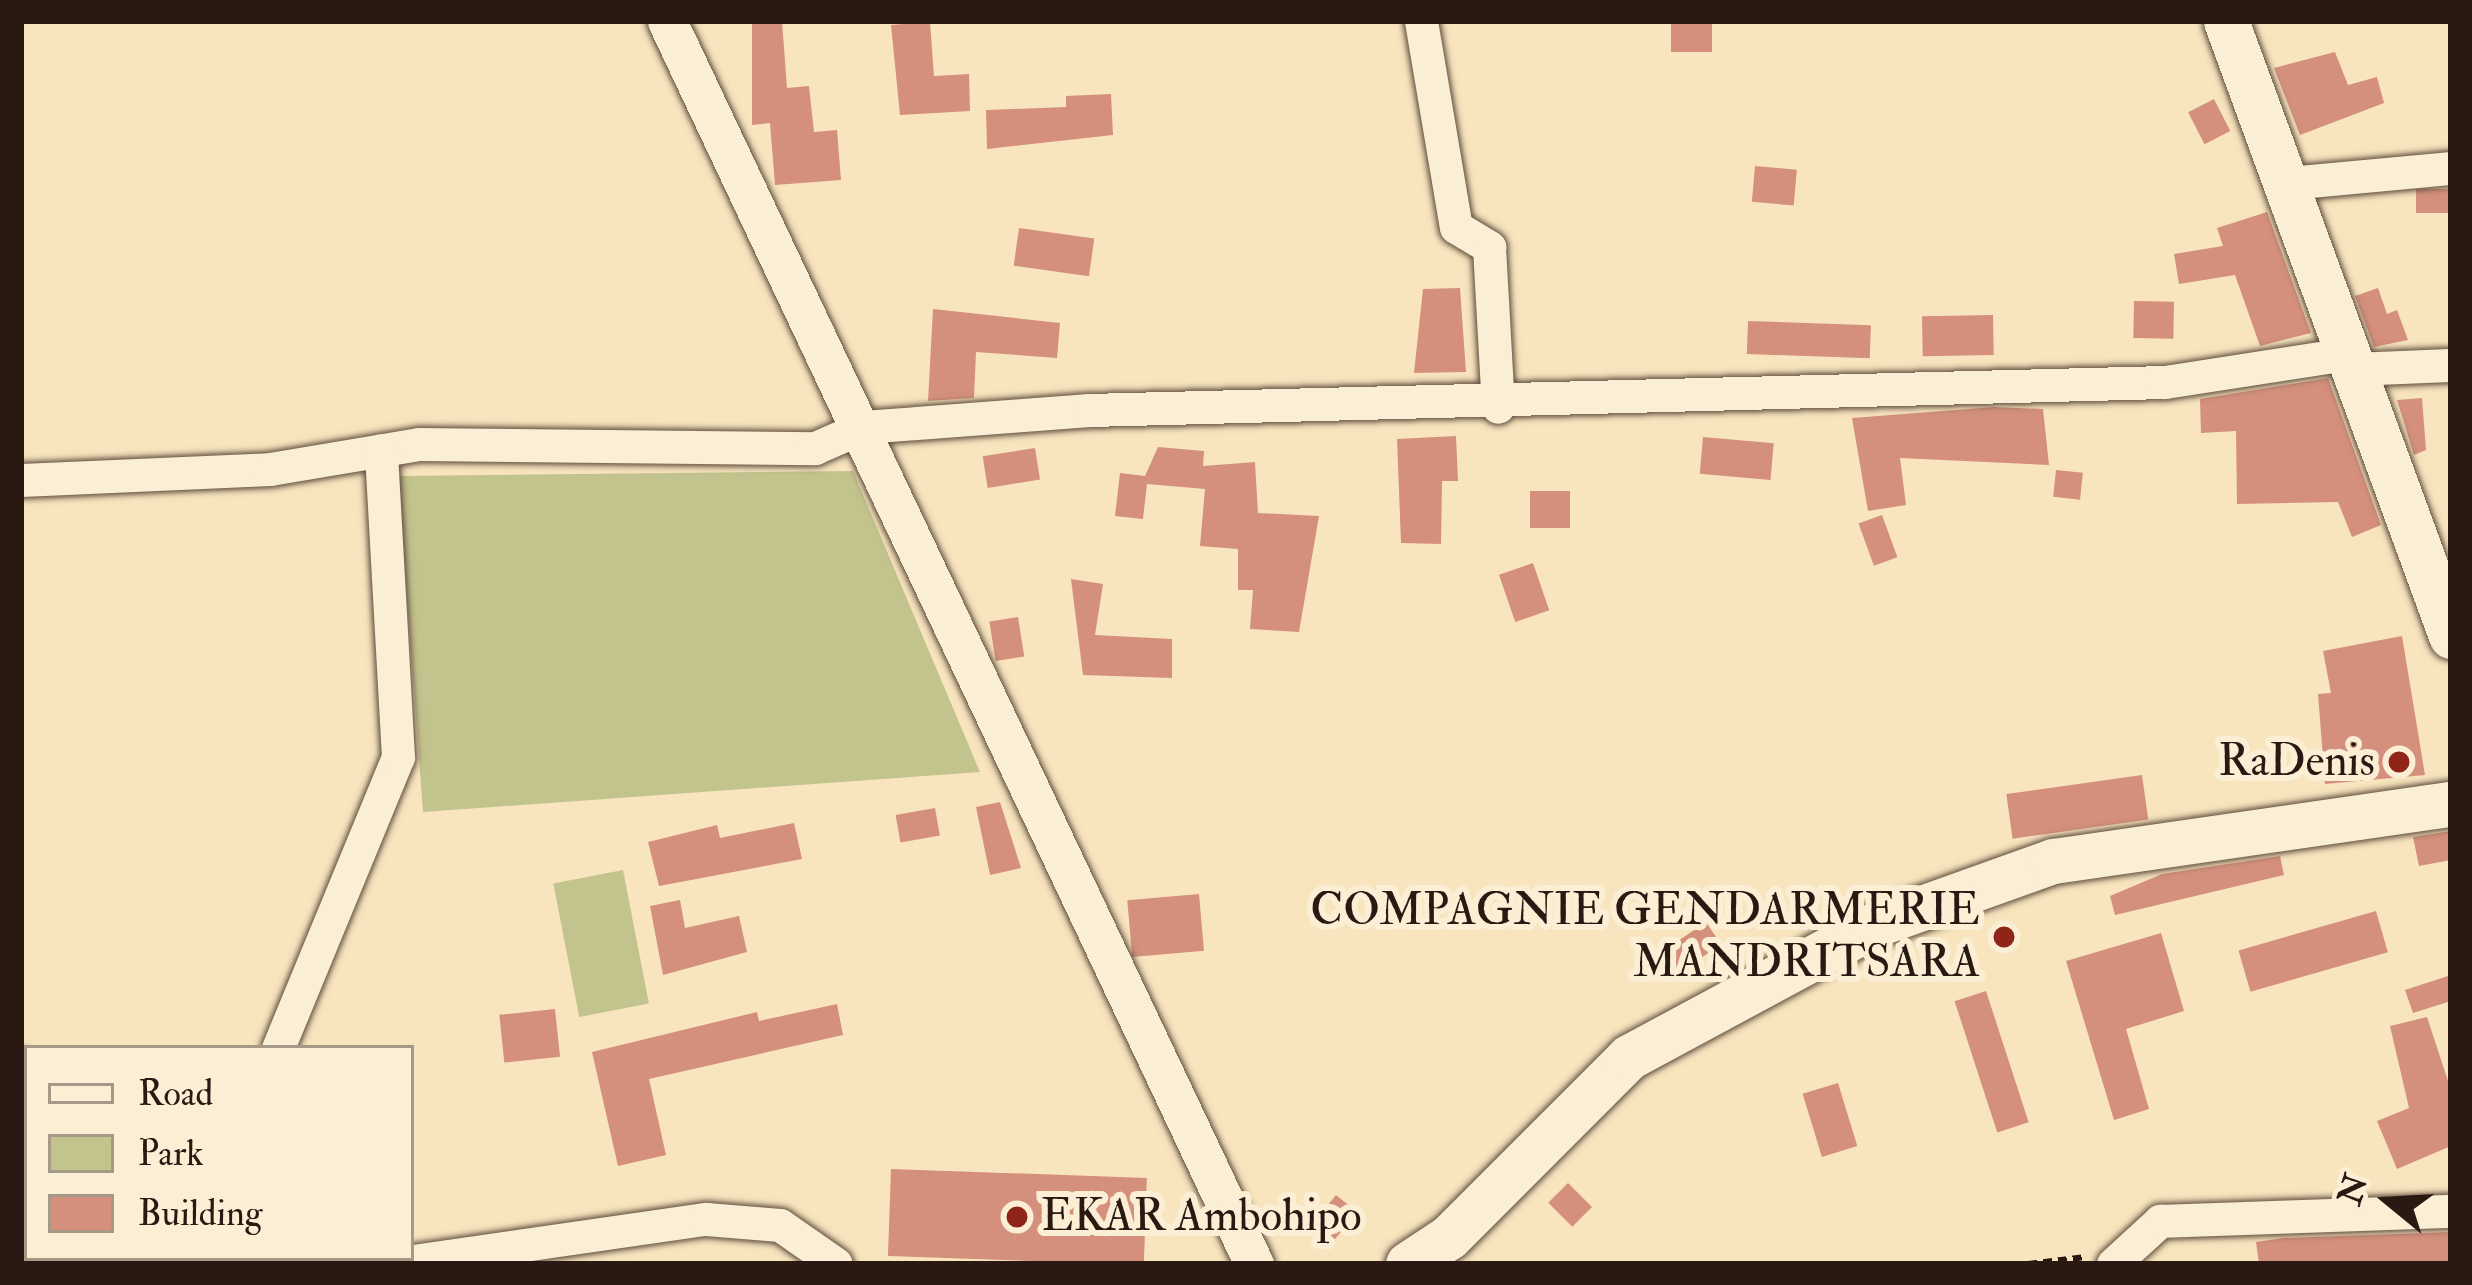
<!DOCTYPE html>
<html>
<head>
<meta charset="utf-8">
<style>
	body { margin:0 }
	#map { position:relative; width:2472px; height:1285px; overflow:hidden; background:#f8e5be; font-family:"IM FELL Double Pica",serif }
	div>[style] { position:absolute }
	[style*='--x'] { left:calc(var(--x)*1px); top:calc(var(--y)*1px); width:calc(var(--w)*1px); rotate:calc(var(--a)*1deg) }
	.green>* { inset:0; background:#c3c38e; transform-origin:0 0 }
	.building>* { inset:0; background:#d4907c; transform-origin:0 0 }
	.path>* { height:6px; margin-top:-3px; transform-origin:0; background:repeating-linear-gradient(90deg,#2a1913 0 9px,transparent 0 15px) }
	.roads { filter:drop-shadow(0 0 3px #5e4c3e) drop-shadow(0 0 3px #5e4c3e) }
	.minor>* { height:33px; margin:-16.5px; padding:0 16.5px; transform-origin:16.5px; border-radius:16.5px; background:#faeed5 }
	.tertiary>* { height:39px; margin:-19.5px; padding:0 19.5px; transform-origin:19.5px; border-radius:19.5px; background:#faeed5 }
	.secondary>* { height:45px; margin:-22.5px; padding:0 22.5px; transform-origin:22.5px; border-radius:22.5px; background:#faeed5 }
	.dots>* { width:33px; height:33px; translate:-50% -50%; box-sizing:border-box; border:6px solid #faeed5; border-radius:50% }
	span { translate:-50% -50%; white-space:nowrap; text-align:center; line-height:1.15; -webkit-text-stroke:12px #faeed5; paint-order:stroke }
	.poi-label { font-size:45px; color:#2a1913 }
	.right { translate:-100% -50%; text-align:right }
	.left { translate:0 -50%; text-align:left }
	.frame { position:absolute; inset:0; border:24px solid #2a1913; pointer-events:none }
	.legend { position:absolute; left:24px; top:1045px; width:390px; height:216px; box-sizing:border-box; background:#faeed5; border:3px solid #a79987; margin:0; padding:15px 21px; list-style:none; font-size:36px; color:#2a1913 }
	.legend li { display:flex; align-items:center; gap:24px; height:60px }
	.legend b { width:60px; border:3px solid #a79987 }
	.north { position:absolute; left:2328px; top:1141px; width:120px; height:120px; -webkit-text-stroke:9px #faeed5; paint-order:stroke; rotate:288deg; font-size:33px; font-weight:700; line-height:48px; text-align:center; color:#2a1913 }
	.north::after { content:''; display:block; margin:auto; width:42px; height:54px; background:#2a1913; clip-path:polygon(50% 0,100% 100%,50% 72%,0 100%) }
</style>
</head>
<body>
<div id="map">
	<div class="green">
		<i style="clip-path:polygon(853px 471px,980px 772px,423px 812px,398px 476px)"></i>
		<i style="left:623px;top:870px;width:136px;height:71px;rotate:79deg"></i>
	</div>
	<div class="building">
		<i style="clip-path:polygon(782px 21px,787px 88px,809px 86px,814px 132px,837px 130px,841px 180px,775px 185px,770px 123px,752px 125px,752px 24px)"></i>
		<i style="left:1671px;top:21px;width:41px;height:31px"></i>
		<i style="clip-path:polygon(930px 22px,934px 76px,969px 74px,970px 111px,900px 115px,891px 25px)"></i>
		<i style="clip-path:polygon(2335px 52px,2348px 85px,2377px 77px,2384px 103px,2300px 135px,2274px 68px)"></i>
		<i style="clip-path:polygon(1111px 94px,1113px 135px,987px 149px,986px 110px,1066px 107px,1066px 96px)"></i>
		<i style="left:2214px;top:99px;width:36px;height:29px;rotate:63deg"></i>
		<i style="left:1755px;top:166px;width:42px;height:36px;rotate:5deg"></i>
		<i style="left:2451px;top:189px;width:24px;height:35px;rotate:90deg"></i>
		<i style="clip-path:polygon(2267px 212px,2311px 333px,2260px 346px,2235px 275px,2179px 284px,2174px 254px,2223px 246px,2217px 228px)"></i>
		<i style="left:1019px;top:228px;width:76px;height:38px;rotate:8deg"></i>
		<i style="clip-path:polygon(1460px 288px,1466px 372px,1414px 373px,1423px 289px)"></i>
		<i style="clip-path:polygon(2378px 288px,2387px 314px,2397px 310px,2408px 340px,2374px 347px,2355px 296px)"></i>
		<i style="left:2134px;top:301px;width:40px;height:37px;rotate:1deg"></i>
		<i style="clip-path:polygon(933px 309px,1060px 323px,1057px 358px,976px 352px,974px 398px,928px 401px)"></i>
		<i style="left:1993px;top:315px;width:40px;height:71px;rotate:89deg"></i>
		<i style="left:1748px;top:321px;width:123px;height:33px;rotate:2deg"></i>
		<i style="clip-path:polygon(2328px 378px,2381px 525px,2352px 537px,2338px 502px,2237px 504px,2236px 431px,2201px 433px,2200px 399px)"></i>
		<i style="clip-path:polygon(2422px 398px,2426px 450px,2414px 455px,2397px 400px)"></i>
		<i style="clip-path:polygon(1994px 407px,2043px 409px,2049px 465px,1900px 458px,1906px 505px,1868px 511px,1852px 418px)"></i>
		<i style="clip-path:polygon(1456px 436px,1458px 481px,1442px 481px,1441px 544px,1401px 543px,1397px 439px)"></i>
		<i style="left:1703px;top:437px;width:71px;height:37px;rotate:5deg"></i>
		<i style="clip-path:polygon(1158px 447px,1204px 451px,1203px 466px,1255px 462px,1258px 513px,1319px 516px,1299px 632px,1250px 629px,1253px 590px,1238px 590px,1238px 549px,1200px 546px,1205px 489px,1147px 484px,1143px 519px,1115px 516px,1120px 473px,1145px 476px)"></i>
		<i style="left:1035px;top:448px;width:32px;height:53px;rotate:81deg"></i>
		<i style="left:2056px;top:470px;width:27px;height:27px;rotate:6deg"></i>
		<i style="left:1530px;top:491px;width:40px;height:37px"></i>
		<i style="left:1882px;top:515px;width:45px;height:25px;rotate:70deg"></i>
		<i style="left:1533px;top:563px;width:50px;height:36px;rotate:71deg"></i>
		<i style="clip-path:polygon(1071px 579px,1103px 584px,1095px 635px,1172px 639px,1172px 678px,1083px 675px)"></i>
		<i style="left:1018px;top:617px;width:40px;height:29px;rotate:81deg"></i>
		<i style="clip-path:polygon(2402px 636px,2425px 775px,2325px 784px,2318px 694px,2331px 693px,2323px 651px)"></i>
		<i style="left:2142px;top:775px;width:45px;height:137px;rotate:82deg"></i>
		<i style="clip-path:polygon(1000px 802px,1021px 868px,990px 875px,976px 807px)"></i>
		<i style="left:935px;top:808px;width:28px;height:40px;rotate:80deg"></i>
		<i style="clip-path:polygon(794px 823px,802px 859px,659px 886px,648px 842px,717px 825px,720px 838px)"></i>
		<i style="clip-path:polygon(2451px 831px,2451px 860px,2419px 866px,2413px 837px)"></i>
		<i style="clip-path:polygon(2280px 856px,2284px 875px,2115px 915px,2110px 896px,2162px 874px)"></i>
		<i style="left:1199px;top:894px;width:57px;height:72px;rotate:85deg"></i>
		<i style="clip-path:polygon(680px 900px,685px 928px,739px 916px,747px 952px,663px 975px,650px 906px)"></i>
		<i style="left:2376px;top:911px;width:43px;height:143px;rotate:74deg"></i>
		<i style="left:1706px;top:922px;width:27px;height:54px;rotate:56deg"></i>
		<i style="clip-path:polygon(2161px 933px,2184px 1011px,2126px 1029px,2149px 1109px,2114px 1120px,2066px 961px)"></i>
		<i style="clip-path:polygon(2451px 975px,2451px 1001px,2413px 1013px,2405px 990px)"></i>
		<i style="left:1986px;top:991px;width:138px;height:33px;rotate:72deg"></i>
		<i style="clip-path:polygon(837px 1004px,843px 1035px,649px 1079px,666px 1155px,618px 1166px,592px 1052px,757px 1012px,759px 1021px)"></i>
		<i style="left:555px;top:1009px;width:48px;height:56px;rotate:84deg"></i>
		<i style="clip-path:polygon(2427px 1017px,2451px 1090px,2451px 1146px,2397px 1169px,2377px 1121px,2409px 1108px,2390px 1026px)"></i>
		<i style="left:1838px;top:1083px;width:66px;height:37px;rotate:73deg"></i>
		<i style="left:891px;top:1169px;width:256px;height:87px;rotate:2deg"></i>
		<i style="left:1568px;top:1183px;width:34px;height:28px;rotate:45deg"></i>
		<i style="left:1336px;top:1195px;width:27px;height:35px;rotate:39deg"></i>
		<i style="clip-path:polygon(2451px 1232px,2451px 1264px,2259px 1264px,2256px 1242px,2283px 1238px)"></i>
	</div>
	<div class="path">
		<i style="--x:2028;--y:1264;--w:58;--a:-6.9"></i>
	</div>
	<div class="roads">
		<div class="minor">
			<i style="--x:1421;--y:21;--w:209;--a:80.4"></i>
			<i style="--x:1456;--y:227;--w:39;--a:31"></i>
			<i style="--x:1489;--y:247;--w:160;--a:86.8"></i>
			<i style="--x:2289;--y:183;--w:163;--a:-5.3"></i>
			<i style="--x:2351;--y:369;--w:100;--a:-2.3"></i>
			<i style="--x:21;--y:480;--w:249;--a:-2.5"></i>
			<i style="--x:270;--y:469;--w:151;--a:-9.5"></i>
			<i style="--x:419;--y:444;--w:396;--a:0.6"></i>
			<i style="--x:815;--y:448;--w:52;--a:-23.6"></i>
			<i style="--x:863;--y:427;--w:227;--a:-4.3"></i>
			<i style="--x:1089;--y:410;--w:1076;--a:-1.49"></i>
			<i style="--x:2165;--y:382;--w:182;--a:-8.8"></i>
			<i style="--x:278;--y:1048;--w:315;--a:-67.6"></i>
			<i style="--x:398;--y:757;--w:307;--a:-93.2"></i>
			<i style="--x:21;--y:1066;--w:9;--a:49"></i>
			<i style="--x:207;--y:1258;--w:7;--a:45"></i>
			<i style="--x:392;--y:1264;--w:317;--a:-8.2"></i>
			<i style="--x:706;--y:1219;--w:74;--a:4.6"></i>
			<i style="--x:780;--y:1225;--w:68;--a:34.9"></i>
			<i style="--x:2113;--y:1264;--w:64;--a:-42.5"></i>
			<i style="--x:2160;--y:1221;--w:291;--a:-2"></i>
		</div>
		<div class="tertiary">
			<i style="--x:667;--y:21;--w:1375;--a:64.72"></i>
		</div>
		<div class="secondary">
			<i style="--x:2226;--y:21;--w:655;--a:69.9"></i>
			<i style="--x:1408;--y:1264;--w:49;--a:-33.4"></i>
			<i style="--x:1449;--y:1237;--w:255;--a:-45"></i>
			<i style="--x:1629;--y:1057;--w:278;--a:-28.3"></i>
			<i style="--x:1874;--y:925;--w:190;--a:-19.7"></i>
			<i style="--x:2053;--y:861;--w:402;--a:-8.2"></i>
		</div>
	</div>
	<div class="dots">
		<i style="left:2399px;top:762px;background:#8f2418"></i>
		<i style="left:2004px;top:937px;background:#8f2418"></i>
		<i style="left:1017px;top:1217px;background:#8f2418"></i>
	</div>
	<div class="poi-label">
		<span class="right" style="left:2375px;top:762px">RaDenis</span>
		<span class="right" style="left:1980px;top:937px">COMPAGNIE GENDARMERIE<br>MANDRITSARA</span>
		<span class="left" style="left:1041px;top:1217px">EKAR Ambohipo</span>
	</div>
	<div class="frame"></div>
	<ul class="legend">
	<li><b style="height:15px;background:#faeed5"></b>Road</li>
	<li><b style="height:33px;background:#c3c38e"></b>Park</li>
	<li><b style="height:33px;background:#d4907c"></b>Building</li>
	</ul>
	<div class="north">N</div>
</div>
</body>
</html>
